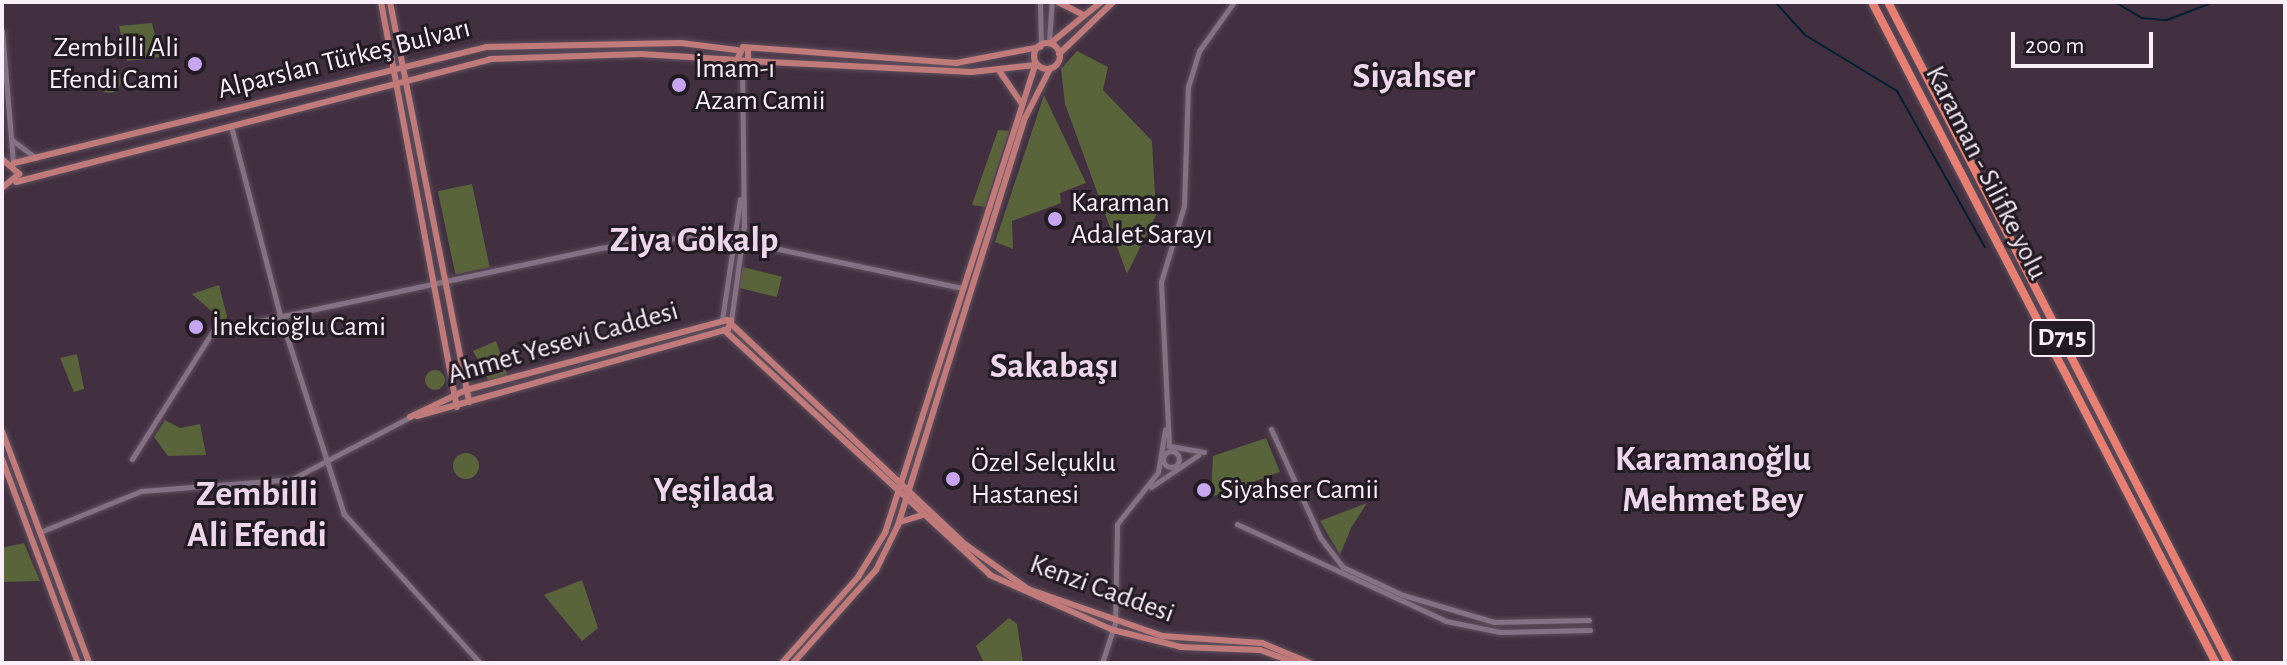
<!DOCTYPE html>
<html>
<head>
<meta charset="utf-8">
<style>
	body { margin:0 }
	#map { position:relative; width:2287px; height:665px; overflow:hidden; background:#423041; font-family:"Alegreya Sans",sans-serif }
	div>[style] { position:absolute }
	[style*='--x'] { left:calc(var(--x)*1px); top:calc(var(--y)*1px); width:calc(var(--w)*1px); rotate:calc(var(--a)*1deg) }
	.green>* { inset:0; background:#5a643b; transform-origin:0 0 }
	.round { border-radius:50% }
	.stream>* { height:2px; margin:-1px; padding:0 1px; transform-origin:1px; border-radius:1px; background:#001f31 }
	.roads { filter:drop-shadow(0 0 2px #5f505e) drop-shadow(0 0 2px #5f505e) }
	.minor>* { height:5px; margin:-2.5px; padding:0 2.5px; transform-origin:2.5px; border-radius:2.5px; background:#857184 }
	.minor>.ring { margin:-2.5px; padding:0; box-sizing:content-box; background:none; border:5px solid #857184; border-radius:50% }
	.major>* { height:6px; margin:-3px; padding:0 3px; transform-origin:3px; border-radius:3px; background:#c07a79 }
	.major>.ring { margin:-3px; padding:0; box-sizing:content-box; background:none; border:6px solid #c07a79; border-radius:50% }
	.highway>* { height:8px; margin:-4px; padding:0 4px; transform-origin:4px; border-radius:4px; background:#e78072 }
	.dots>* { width:22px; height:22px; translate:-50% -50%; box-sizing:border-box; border:4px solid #231b23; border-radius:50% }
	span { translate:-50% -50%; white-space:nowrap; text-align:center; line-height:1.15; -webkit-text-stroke:6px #231b23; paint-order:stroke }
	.shield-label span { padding:2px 6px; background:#231b23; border:2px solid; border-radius:6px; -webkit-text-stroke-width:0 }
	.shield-label { font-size:26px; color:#faeef9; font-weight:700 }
	.poi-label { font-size:28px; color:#faeef9 }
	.right { translate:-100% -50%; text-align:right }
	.left { translate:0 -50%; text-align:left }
	.street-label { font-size:28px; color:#faeef9 }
	.district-label { font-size:36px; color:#eed7ec; font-weight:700 }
	.frame { position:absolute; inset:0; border:4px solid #faeef9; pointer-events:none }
	.scale { position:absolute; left:2011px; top:32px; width:142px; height:36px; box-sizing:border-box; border:4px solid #faeef9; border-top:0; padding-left:10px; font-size:24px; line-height:28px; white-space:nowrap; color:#faeef9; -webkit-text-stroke:6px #231b23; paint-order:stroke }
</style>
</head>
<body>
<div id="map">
	<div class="green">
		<i style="clip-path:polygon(152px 23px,160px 57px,127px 61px,119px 26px)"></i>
		<i style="clip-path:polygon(1077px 51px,1108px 67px,1103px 90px,1152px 141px,1156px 215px,1127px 274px,1065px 104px,1061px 69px)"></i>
		<i class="round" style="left:97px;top:69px;width:24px;height:24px"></i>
		<i style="clip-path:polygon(1044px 95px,1086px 183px,1060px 193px,1061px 203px,1012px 221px,1013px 249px,995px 242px)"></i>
		<i style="clip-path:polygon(998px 130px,1009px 131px,985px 207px,972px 205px)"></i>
		<i style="left:472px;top:184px;width:85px;height:35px;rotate:78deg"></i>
		<i style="left:743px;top:267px;width:40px;height:21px;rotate:14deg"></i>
		<i style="clip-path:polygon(219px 285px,227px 317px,224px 322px,192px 294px)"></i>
		<i style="clip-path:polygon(496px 341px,508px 377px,489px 382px,473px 351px)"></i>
		<i style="clip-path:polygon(77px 354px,84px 389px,74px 392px,60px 358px)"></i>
		<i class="round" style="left:425px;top:370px;width:20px;height:20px"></i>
		<i style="clip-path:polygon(165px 420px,180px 428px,200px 424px,206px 455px,168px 456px,154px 437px)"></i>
		<i style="clip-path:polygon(1266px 438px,1280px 472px,1211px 497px,1213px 456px)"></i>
		<i class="round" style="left:453px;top:453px;width:26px;height:26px"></i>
		<i style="clip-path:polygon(1367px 503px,1351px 528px,1340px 555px,1320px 521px)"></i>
		<i style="clip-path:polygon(24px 543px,40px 581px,2px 582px,2px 548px)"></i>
		<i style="clip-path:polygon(582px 580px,598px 628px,582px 641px,544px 595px)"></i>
		<i style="clip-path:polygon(1009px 618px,1017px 624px,1023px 663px,984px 663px,976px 646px)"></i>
	</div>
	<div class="stream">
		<i style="--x:1775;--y:2;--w:45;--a:47.7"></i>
		<i style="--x:1805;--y:35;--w:108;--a:31.3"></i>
		<i style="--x:1897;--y:91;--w:179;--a:60.6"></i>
		<i style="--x:2115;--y:2;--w:31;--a:31"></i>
		<i style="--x:2142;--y:18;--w:25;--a:5"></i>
		<i style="--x:2167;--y:20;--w:50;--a:-21"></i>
	</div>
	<div class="roads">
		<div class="minor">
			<i style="--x:1040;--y:2;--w:43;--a:88.7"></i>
			<i style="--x:2;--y:31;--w:131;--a:85.2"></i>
			<i style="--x:1049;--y:41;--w:39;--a:-86"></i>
			<i style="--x:231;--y:126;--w:195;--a:75.5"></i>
			<i style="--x:280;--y:315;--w:209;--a:72.2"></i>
			<i style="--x:344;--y:514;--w:202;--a:47.6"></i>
			<i style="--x:12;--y:140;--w:30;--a:37"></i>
			<i style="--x:722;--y:320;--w:122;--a:-81.5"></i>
			<i style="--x:731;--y:321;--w:96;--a:-82.2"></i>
			<i style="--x:744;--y:226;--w:163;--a:-90.7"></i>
			<i style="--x:1271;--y:429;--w:119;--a:65.6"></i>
			<i style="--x:1320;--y:537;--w:38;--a:53"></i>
			<i style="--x:1343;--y:567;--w:66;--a:25"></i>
			<i style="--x:1403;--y:595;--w:95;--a:16.5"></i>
			<i style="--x:1494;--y:622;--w:95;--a:-1.2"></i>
			<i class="ring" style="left:1163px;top:451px;width:11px;height:11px"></i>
			<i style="--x:1204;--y:452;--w:36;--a:-170"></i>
			<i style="--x:1169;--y:446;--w:164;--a:-92.8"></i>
			<i style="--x:1161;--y:282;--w:79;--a:-73.2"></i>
			<i style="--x:1184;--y:206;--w:119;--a:-88.1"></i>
			<i style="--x:1188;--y:87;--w:38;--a:-73"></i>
			<i style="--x:1199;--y:51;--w:60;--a:-54.5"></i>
			<i style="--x:132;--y:459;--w:151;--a:-57.7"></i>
			<i style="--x:213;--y:331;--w:396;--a:-12.1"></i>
			<i style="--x:600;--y:248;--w:93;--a:-7.4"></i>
			<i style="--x:692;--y:236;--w:49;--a:5.8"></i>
			<i style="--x:741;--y:241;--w:227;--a:12"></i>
			<i style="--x:1151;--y:487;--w:57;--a:-34.2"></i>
			<i style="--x:1237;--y:524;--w:230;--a:24.9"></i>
			<i style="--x:1446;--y:621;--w:55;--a:11.5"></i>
			<i style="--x:1500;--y:632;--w:90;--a:-1.3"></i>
			<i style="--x:40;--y:532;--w:109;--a:-22.1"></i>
			<i style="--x:141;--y:491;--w:151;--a:-4.5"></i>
			<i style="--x:292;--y:479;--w:133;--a:-27.7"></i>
			<i style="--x:1102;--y:663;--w:42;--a:-72"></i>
			<i style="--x:1115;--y:623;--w:99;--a:-88.8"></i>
			<i style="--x:1117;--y:524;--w:66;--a:-51.7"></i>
			<i style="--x:1158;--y:472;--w:43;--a:-80.5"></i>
		</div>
		<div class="major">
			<i style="--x:381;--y:2;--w:412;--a:79.4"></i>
			<i style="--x:390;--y:2;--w:408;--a:78.8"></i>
			<i style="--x:1058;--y:2;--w:29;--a:27"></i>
			<i style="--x:1052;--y:42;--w:63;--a:-39.2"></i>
			<i class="ring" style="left:1034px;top:43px;width:20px;height:20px"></i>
			<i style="--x:748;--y:50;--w:11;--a:90"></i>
			<i style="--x:748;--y:61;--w:11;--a:-175"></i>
			<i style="--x:737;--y:60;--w:14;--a:-65"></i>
			<i style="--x:743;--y:47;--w:214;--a:4.3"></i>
			<i style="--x:956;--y:63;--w:86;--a:-10.8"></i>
			<i style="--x:1059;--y:54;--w:75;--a:-43.9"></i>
			<i style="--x:748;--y:61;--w:224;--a:2.8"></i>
			<i style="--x:972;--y:72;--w:63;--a:-6.3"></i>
			<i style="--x:998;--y:69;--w:42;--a:55.6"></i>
			<i style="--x:2;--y:159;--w:23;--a:41"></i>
			<i style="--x:19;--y:174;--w:22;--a:141"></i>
			<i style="--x:14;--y:163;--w:486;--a:-13.8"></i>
			<i style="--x:486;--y:47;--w:195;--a:-1.2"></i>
			<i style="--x:681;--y:43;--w:56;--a:7.1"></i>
			<i style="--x:16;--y:182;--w:490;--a:-14.5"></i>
			<i style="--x:490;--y:59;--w:151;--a:-1.9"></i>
			<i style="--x:641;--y:54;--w:96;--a:3.6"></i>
			<i style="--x:724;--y:330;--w:362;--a:42.6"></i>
			<i style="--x:990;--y:575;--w:135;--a:24.1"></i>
			<i style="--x:1113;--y:630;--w:70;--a:14"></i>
			<i style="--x:1181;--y:647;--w:79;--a:2.2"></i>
			<i style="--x:1260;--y:650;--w:37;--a:20"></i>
			<i style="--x:417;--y:416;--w:323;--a:-15.6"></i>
			<i style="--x:728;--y:329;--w:9;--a:-69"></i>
			<i style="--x:410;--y:417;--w:62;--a:-25.7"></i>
			<i style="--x:466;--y:390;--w:270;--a:-15"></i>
			<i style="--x:727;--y:320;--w:328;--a:43.3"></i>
			<i style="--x:966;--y:545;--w:76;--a:35.4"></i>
			<i style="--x:1028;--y:589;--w:142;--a:19.3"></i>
			<i style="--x:1162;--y:636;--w:100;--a:4"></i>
			<i style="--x:1262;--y:643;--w:52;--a:22.6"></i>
			<i style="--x:2;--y:431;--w:248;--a:69.4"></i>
			<i style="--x:2;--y:459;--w:218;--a:69.6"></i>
			<i style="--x:900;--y:522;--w:24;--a:-17"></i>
			<i style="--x:782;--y:663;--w:115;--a:-48.5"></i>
			<i style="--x:858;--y:577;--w:52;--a:-58.5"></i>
			<i style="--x:885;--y:533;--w:490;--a:-72.2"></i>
			<i style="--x:793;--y:663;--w:125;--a:-48.3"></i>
			<i style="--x:876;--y:570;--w:50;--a:-63.9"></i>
			<i style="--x:898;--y:525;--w:426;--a:-72.7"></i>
			<i style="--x:1025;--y:118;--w:55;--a:-63"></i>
		</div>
		<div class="highway">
			<i style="--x:1872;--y:2;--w:745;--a:62.51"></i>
			<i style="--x:1888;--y:2;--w:744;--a:62.71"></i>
		</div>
	</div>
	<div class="dots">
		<i style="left:195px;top:64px;background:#c7a6ef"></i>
		<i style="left:679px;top:85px;background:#c7a6ef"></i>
		<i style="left:1055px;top:219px;background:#c7a6ef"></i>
		<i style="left:196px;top:327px;background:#c7a6ef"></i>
		<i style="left:953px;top:479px;background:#c7a6ef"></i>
		<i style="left:1204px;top:490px;background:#c7a6ef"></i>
	</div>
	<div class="shield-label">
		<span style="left:2062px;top:338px">D715</span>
	</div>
	<div class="poi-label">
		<span class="right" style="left:179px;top:64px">Zembilli Ali<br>Efendi Cami</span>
		<span class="left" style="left:695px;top:85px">İmam-ı<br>Azam Camii</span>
		<span class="left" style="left:1071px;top:219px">Karaman<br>Adalet Sarayı</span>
		<span class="left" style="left:212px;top:327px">İnekcioğlu Cami</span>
		<span class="left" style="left:971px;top:479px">Özel Selçuklu<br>Hastanesi</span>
		<span class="left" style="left:1220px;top:490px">Siyahser Camii</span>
	</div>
	<div class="street-label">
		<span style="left:344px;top:59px;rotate:-14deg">Alparslan Türkeş Bulvarı</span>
		<span style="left:1986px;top:173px;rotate:63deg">Karaman - Silifke yolu</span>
		<span style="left:563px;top:343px;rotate:-16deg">Ahmet Yesevi Caddesi</span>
		<span style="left:1102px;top:589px;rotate:20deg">Kenzi Caddesi</span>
	</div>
	<div class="district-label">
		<span style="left:1414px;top:77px">Siyahser</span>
		<span style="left:694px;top:241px">Ziya Gökalp</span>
		<span style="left:1054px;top:367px">Sakabaşı</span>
		<span style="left:1713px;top:480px">Karamanoğlu<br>Mehmet Bey</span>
		<span style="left:714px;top:491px">Yeşilada</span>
		<span style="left:257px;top:515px">Zembilli<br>Ali Efendi</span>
	</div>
	<div class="frame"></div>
	<div class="scale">200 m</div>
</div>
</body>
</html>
